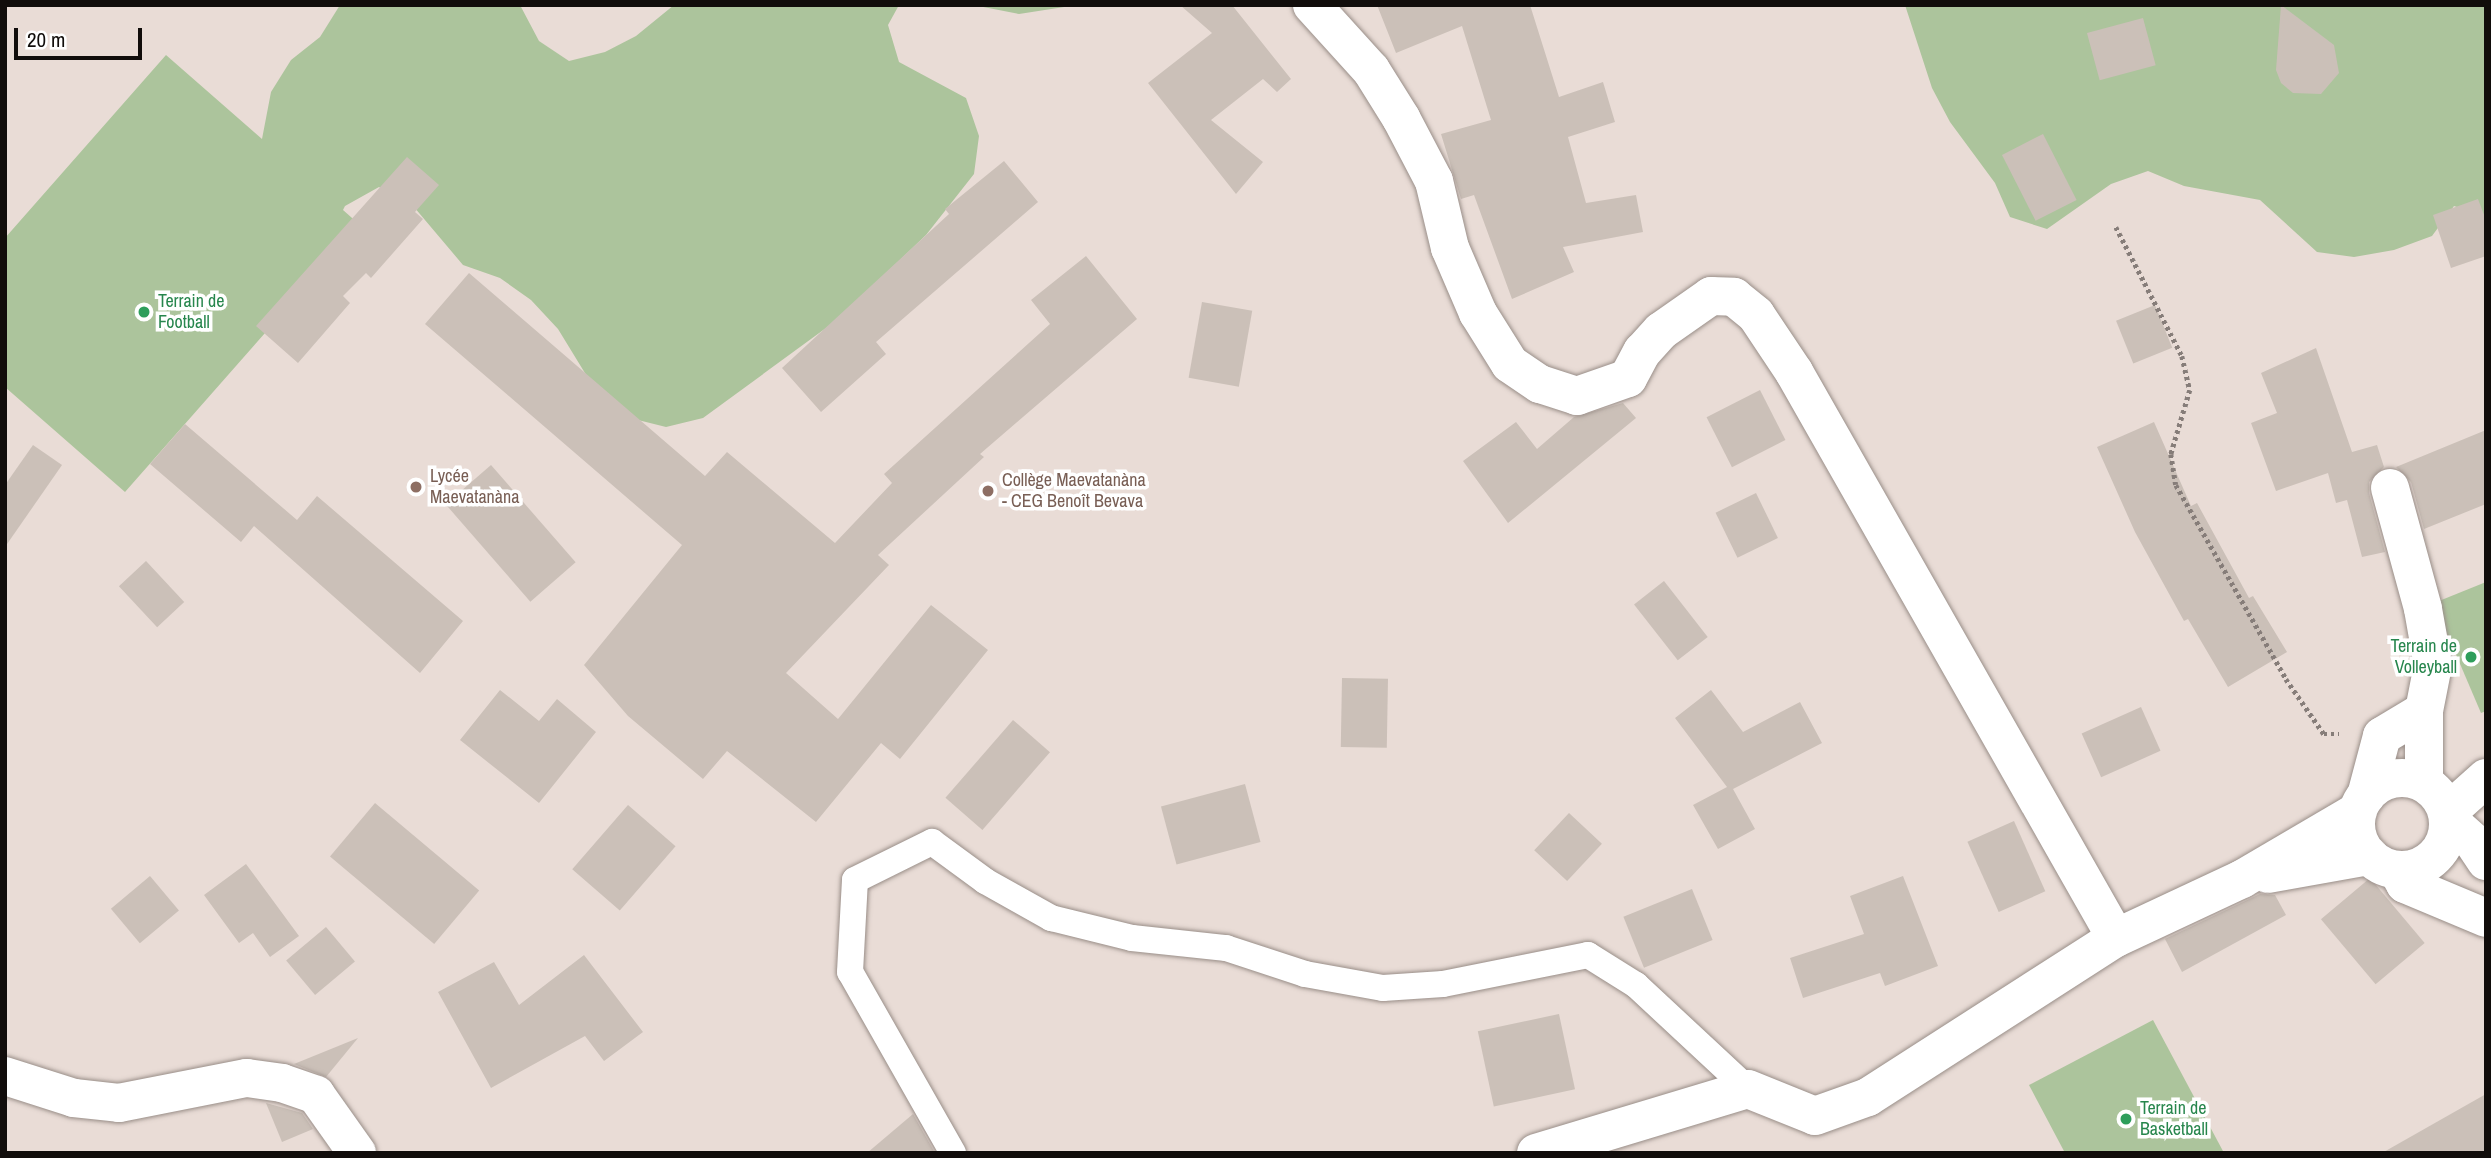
<!DOCTYPE html>
<html>
<head>
<meta charset="utf-8">
<style>
	body { margin:0 }
	#map { position:relative; width:2491px; height:1158px; overflow:hidden; background:#e9dcd6; font-family:"Archivo Narrow",sans-serif }
	div>[style] { position:absolute }
	[style*='--x'] { left:calc(var(--x)*1px); top:calc(var(--y)*1px); width:calc(var(--w)*1px); rotate:calc(var(--a)*1deg) }
	.green>* { inset:0; background:#acc49c }
	.building>* { inset:0; background:#cbc0b8; transform-origin:0 0 }
	.path>* { height:4.5px; margin-top:-2.25px; transform-origin:0; background:repeating-linear-gradient(90deg,#867d79 0 3.5px,transparent 0 7px) }
	.roads { filter:drop-shadow(0 0 2px #998e88) drop-shadow(0 0 2px #998e88) }
	.service>* { height:26px; margin:-13px; padding:0 13px; transform-origin:13px; border-radius:13px; background:#fff }
	.minor>* { height:38px; margin:-19px; padding:0 19px; transform-origin:19px; border-radius:19px; background:#fff }
	.minor>.ring { margin:-19px; padding:0; box-sizing:content-box; background:none; border:38px solid #fff; border-radius:50% }
	.dots>* { width:19px; height:19px; translate:-50% -50%; box-sizing:border-box; border:4px solid #fff; border-radius:50% }
	span { translate:-50% -50%; white-space:nowrap; text-align:center; line-height:1.15; -webkit-text-stroke:7px #fff; paint-order:stroke }
	.leisure-label { font-size:18px; color:#27864d }
	.left { translate:0 -50%; text-align:left }
	.right { translate:-100% -50%; text-align:right }
	.education-label { font-size:18px; color:#785e54 }
	.frame { position:absolute; inset:0; border:7px solid #110d0b; pointer-events:none }
	.scale { position:absolute; left:14px; top:28px; width:128px; height:32px; box-sizing:border-box; border:4px solid #110d0b; border-top:0; padding-left:9px; font-size:21px; line-height:24px; white-space:nowrap; color:#110d0b; -webkit-text-stroke:5px #fff; paint-order:stroke }
</style>
</head>
<body>
<div id="map">
	<div class="green">
		<i style="clip-path:polygon(340px 5px,520px 5px,539px 41px,569px 61px,605px 52px,636px 36px,674px 5px,899px 5px,888px 25px,899px 62px,966px 98px,979px 136px,974px 174px,926px 235px,837px 320px,703px 418px,666px 427px,630px 418px,599px 396px,558px 329px,531px 300px,500px 278px,463px 265px,414px 207px,379px 187px,345px 206px,343px 210px,360px 225px,125px 492px,5px 387px,5px 238px,166px 55px,262px 139px,271px 92px,291px 60px,320px 37px)"></i>
		<i style="clip-path:polygon(973px 5px,1077px 5px,1019px 14px)"></i>
		<i style="clip-path:polygon(1905px 5px,2486px 5px,2486px 217px,2454px 206px,2432px 236px,2394px 250px,2354px 257px,2317px 252px,2260px 200px,2184px 186px,2148px 171px,2111px 184px,2047px 229px,2010px 217px,1995px 183px,1950px 122px,1932px 88px)"></i>
		<i style="clip-path:polygon(2486px 582px,2486px 711px,2481px 713px,2434px 603px)"></i>
		<i style="clip-path:polygon(2153px 1020px,2224px 1153px,2065px 1153px,2029px 1085px)"></i>
	</div>
	<div class="building">
		<i style="clip-path:polygon(1180px 5px,1232px 5px,1291px 79px,1277px 92px,1263px 79px,1211px 120px,1263px 162px,1236px 194px,1148px 83px,1212px 33px)"></i>
		<i style="clip-path:polygon(1377px 5px,1530px 5px,1559px 97px,1603px 82px,1615px 122px,1568px 137px,1586px 203px,1636px 195px,1643px 232px,1563px 247px,1574px 272px,1512px 299px,1474px 195px,1461px 199px,1441px 134px,1491px 120px,1462px 26px,1396px 53px)"></i>
		<i style="clip-path:polygon(2281px 5px,2334px 45px,2339px 73px,2321px 94px,2293px 93px,2281px 83px,2276px 70px)"></i>
		<i style="left:2143px;top:18px;width:49px;height:58px;rotate:75deg"></i>
		<i style="left:2043px;top:134px;width:74px;height:46px;rotate:63deg"></i>
		<i style="clip-path:polygon(407px 157px,439px 185px,415px 212px,423px 219px,371px 278px,366px 273px,343px 296px,350px 303px,298px 363px,256px 326px)"></i>
		<i style="clip-path:polygon(1004px 161px,1038px 202px,876px 342px,886px 354px,821px 412px,782px 368px,949px 214px,945px 209px)"></i>
		<i style="clip-path:polygon(2478px 199px,2486px 220px,2486px 256px,2451px 268px,2433px 215px)"></i>
		<i style="clip-path:polygon(1086px 256px,1137px 319px,980px 454px,984px 457px,878px 555px,889px 565px,786px 673px,838px 719px,931px 605px,988px 650px,900px 759px,881px 743px,816px 822px,727px 751px,703px 779px,628px 716px,584px 665px,682px 545px,425px 324px,469px 273px,705px 476px,727px 452px,835px 543px,892px 483px,884px 474px,1050px 324px,1031px 300px)"></i>
		<i style="left:1202px;top:302px;width:51px;height:77px;rotate:10deg"></i>
		<i style="left:2155px;top:305px;width:46px;height:42px;rotate:68deg"></i>
		<i style="clip-path:polygon(2316px 348px,2352px 452px,2377px 445px,2384px 467px,2369px 482px,2369px 493px,2385px 552px,2362px 557px,2347px 500px,2336px 503px,2328px 473px,2276px 491px,2251px 423px,2277px 413px,2261px 373px)"></i>
		<i style="left:1760px;top:390px;width:56px;height:60px;rotate:63deg"></i>
		<i style="clip-path:polygon(1623px 403px,1636px 418px,1508px 523px,1463px 461px,1516px 422px,1537px 449px,1574px 417px)"></i>
		<i style="clip-path:polygon(2154px 422px,2191px 506px,2197px 503px,2249px 598px,2253px 596px,2287px 652px,2228px 687px,2188px 619px,2184px 621px,2135px 532px,2097px 447px)"></i>
		<i style="clip-path:polygon(185px 424px,297px 520px,317px 496px,463px 621px,420px 673px,254px 526px,241px 542px,150px 464px)"></i>
		<i style="clip-path:polygon(2486px 430px,2486px 504px,2424px 529px,2411px 482px,2396px 467px)"></i>
		<i style="clip-path:polygon(33px 445px,62px 465px,5px 547px,5px 485px)"></i>
		<i style="left:491px;top:465px;width:129px;height:60px;rotate:49deg"></i>
		<i style="left:1756px;top:493px;width:50px;height:45px;rotate:64deg"></i>
		<i style="left:146px;top:561px;width:56px;height:37px;rotate:47deg"></i>
		<i style="left:1664px;top:581px;width:71px;height:38px;rotate:52deg"></i>
		<i style="left:1342px;top:678px;width:46px;height:69px;rotate:1deg"></i>
		<i style="clip-path:polygon(500px 690px,539px 721px,557px 699px,596px 732px,539px 803px,460px 740px)"></i>
		<i style="clip-path:polygon(1711px 690px,1743px 732px,1800px 702px,1822px 743px,1733px 789px,1755px 829px,1718px 849px,1693px 805px,1727px 787px,1675px 718px)"></i>
		<i style="left:2141px;top:707px;width:48px;height:65px;rotate:66deg"></i>
		<i style="left:1013px;top:720px;width:49px;height:103px;rotate:41deg"></i>
		<i style="left:1245px;top:784px;width:60px;height:87px;rotate:75deg"></i>
		<i style="left:375px;top:803px;width:136px;height:70px;rotate:40deg"></i>
		<i style="left:628px;top:805px;width:63px;height:85px;rotate:41deg"></i>
		<i style="left:1569px;top:813px;width:45px;height:51px;rotate:43deg"></i>
		<i style="left:2014px;top:821px;width:77px;height:51px;rotate:66deg"></i>
		<i style="clip-path:polygon(246px 864px,299px 936px,270px 957px,253px 933px,239px 943px,204px 895px)"></i>
		<i style="left:150px;top:876px;width:45px;height:51px;rotate:50deg"></i>
		<i style="clip-path:polygon(1903px 876px,1938px 966px,1885px 986px,1880px 973px,1803px 998px,1790px 958px,1864px 934px,1850px 896px)"></i>
		<i style="left:2370px;top:878px;width:85px;height:64px;rotate:50deg"></i>
		<i style="left:1692px;top:889px;width:55px;height:74px;rotate:68deg"></i>
		<i style="clip-path:polygon(2260px 894px,2275px 895px,2286px 915px,2182px 972px,2165px 939px)"></i>
		<i style="left:326px;top:927px;width:45px;height:52px;rotate:50deg"></i>
		<i style="clip-path:polygon(584px 955px,643px 1032px,604px 1061px,585px 1036px,491px 1088px,438px 992px,494px 962px,519px 1005px)"></i>
		<i style="left:1559px;top:1014px;width:77px;height:83px;rotate:78deg"></i>
		<i style="clip-path:polygon(358px 1038px,326px 1077px,294px 1064px)"></i>
		<i style="clip-path:polygon(2486px 1094px,2486px 1153px,2382px 1153px)"></i>
		<i style="clip-path:polygon(266px 1103px,302px 1113px,313px 1129px,282px 1142px)"></i>
		<i style="clip-path:polygon(913px 1114px,935px 1153px,867px 1153px)"></i>
	</div>
	<div class="path">
		<i style="--x:2116;--y:227;--w:145;--a:62.9"></i>
		<i style="--x:2182;--y:356;--w:35;--a:77"></i>
		<i style="--x:2190;--y:390;--w:67;--a:106.5"></i>
		<i style="--x:2171;--y:454;--w:31;--a:81"></i>
		<i style="--x:2176;--y:485;--w:223;--a:60.4"></i>
		<i style="--x:2286;--y:679;--w:67;--a:55.4"></i>
		<i style="--x:2324;--y:734;--w:15;--a:0"></i>
	</div>
	<div class="roads">
		<div class="service">
			<i style="--x:953;--y:1153;--w:208;--a:-119.6"></i>
			<i style="--x:850;--y:972;--w:92;--a:-86.9"></i>
			<i style="--x:855;--y:880;--w:86;--a:-26.3"></i>
			<i style="--x:932;--y:842;--w:66;--a:36.3"></i>
			<i style="--x:985;--y:881;--w:76;--a:29.3"></i>
			<i style="--x:1051;--y:918;--w:83;--a:13.9"></i>
			<i style="--x:1132;--y:938;--w:95;--a:6.1"></i>
			<i style="--x:1226;--y:948;--w:83;--a:18.2"></i>
			<i style="--x:1305;--y:974;--w:79;--a:10.2"></i>
			<i style="--x:1383;--y:988;--w:60;--a:-3.8"></i>
			<i style="--x:1443;--y:984;--w:148;--a:-11.3"></i>
			<i style="--x:1588;--y:955;--w:57;--a:32"></i>
			<i style="--x:1636;--y:985;--w:153;--a:42.9"></i>
		</div>
		<div class="minor">
			<i style="--x:1312;--y:5;--w:88;--a:47.8"></i>
			<i style="--x:1371;--y:70;--w:57;--a:58"></i>
			<i style="--x:1401;--y:118;--w:71;--a:62.4"></i>
			<i style="--x:1434;--y:181;--w:69;--a:76.6"></i>
			<i style="--x:1450;--y:248;--w:71;--a:66.7"></i>
			<i style="--x:1478;--y:313;--w:60;--a:57.9"></i>
			<i style="--x:1510;--y:364;--w:36;--a:34"></i>
			<i style="--x:1540;--y:384;--w:39;--a:18"></i>
			<i style="--x:1577;--y:396;--w:54;--a:-19.4"></i>
			<i style="--x:1628;--y:378;--w:30;--a:-62"></i>
			<i style="--x:1642;--y:352;--w:28;--a:-48"></i>
			<i style="--x:1661;--y:331;--w:61;--a:-35"></i>
			<i style="--x:1711;--y:296;--w:23;--a:2"></i>
			<i style="--x:1734;--y:297;--w:28;--a:39"></i>
			<i style="--x:1756;--y:315;--w:69;--a:56.3"></i>
			<i style="--x:1794;--y:372;--w:651;--a:60.36"></i>
			<i style="--x:2390;--y:488;--w:125;--a:74.7"></i>
			<i style="--x:2423;--y:609;--w:57;--a:79.9"></i>
			<i style="--x:2433;--y:665;--w:47;--a:101.1"></i>
			<i style="--x:2424;--y:711;--w:72;--a:90"></i>
			<i class="ring" style="left:2356px;top:778px;width:54px;height:54px"></i>
			<i style="--x:2366;--y:796;--w:62;--a:-75.1"></i>
			<i style="--x:2382;--y:736;--w:49;--a:-30.8"></i>
			<i style="--x:2448;--y:812;--w:51;--a:-41.8"></i>
			<i style="--x:2450;--y:821;--w:31;--a:42"></i>
			<i style="--x:2473;--y:842;--w:23;--a:56"></i>
			<i style="--x:2397;--y:870;--w:16;--a:60"></i>
			<i style="--x:2405;--y:884;--w:88;--a:22.8"></i>
			<i style="--x:2268;--y:874;--w:103;--a:-10.1"></i>
			<i style="--x:5;--y:1076;--w:72;--a:17.7"></i>
			<i style="--x:74;--y:1098;--w:45;--a:6.3"></i>
			<i style="--x:119;--y:1103;--w:130;--a:-11.1"></i>
			<i style="--x:247;--y:1078;--w:35;--a:8"></i>
			<i style="--x:282;--y:1083;--w:36;--a:19"></i>
			<i style="--x:316;--y:1095;--w:71;--a:54.7"></i>
			<i style="--x:1536;--y:1153;--w:221;--a:-16.8"></i>
			<i style="--x:1748;--y:1089;--w:72;--a:21.9"></i>
			<i style="--x:1815;--y:1116;--w:56;--a:-19.7"></i>
			<i style="--x:1868;--y:1097;--w:295;--a:-32.7"></i>
			<i style="--x:2116;--y:938;--w:139;--a:-25.1"></i>
			<i style="--x:2242;--y:879;--w:134;--a:-30.4"></i>
		</div>
	</div>
	<div class="dots">
		<i style="left:144px;top:312px;background:#2e9e5b"></i>
		<i style="left:416px;top:487px;background:#8d6e63"></i>
		<i style="left:988px;top:491px;background:#8d6e63"></i>
		<i style="left:2471px;top:657px;background:#2e9e5b"></i>
		<i style="left:2126px;top:1119px;background:#2e9e5b"></i>
	</div>
	<div class="leisure-label">
		<span class="left" style="left:158px;top:312px">Terrain de<br>Football</span>
		<span class="right" style="left:2457px;top:657px">Terrain de<br>Volleyball</span>
		<span class="left" style="left:2140px;top:1119px">Terrain de<br>Basketball</span>
	</div>
	<div class="education-label">
		<span class="left" style="left:430px;top:487px">Lycée<br>Maevatanàna</span>
		<span class="left" style="left:1002px;top:491px">Collège Maevatanàna<br>- CEG Benoît Bevava</span>
	</div>
	<div class="frame"></div>
	<div class="scale">20 m</div>
</div>
</body>
</html>
